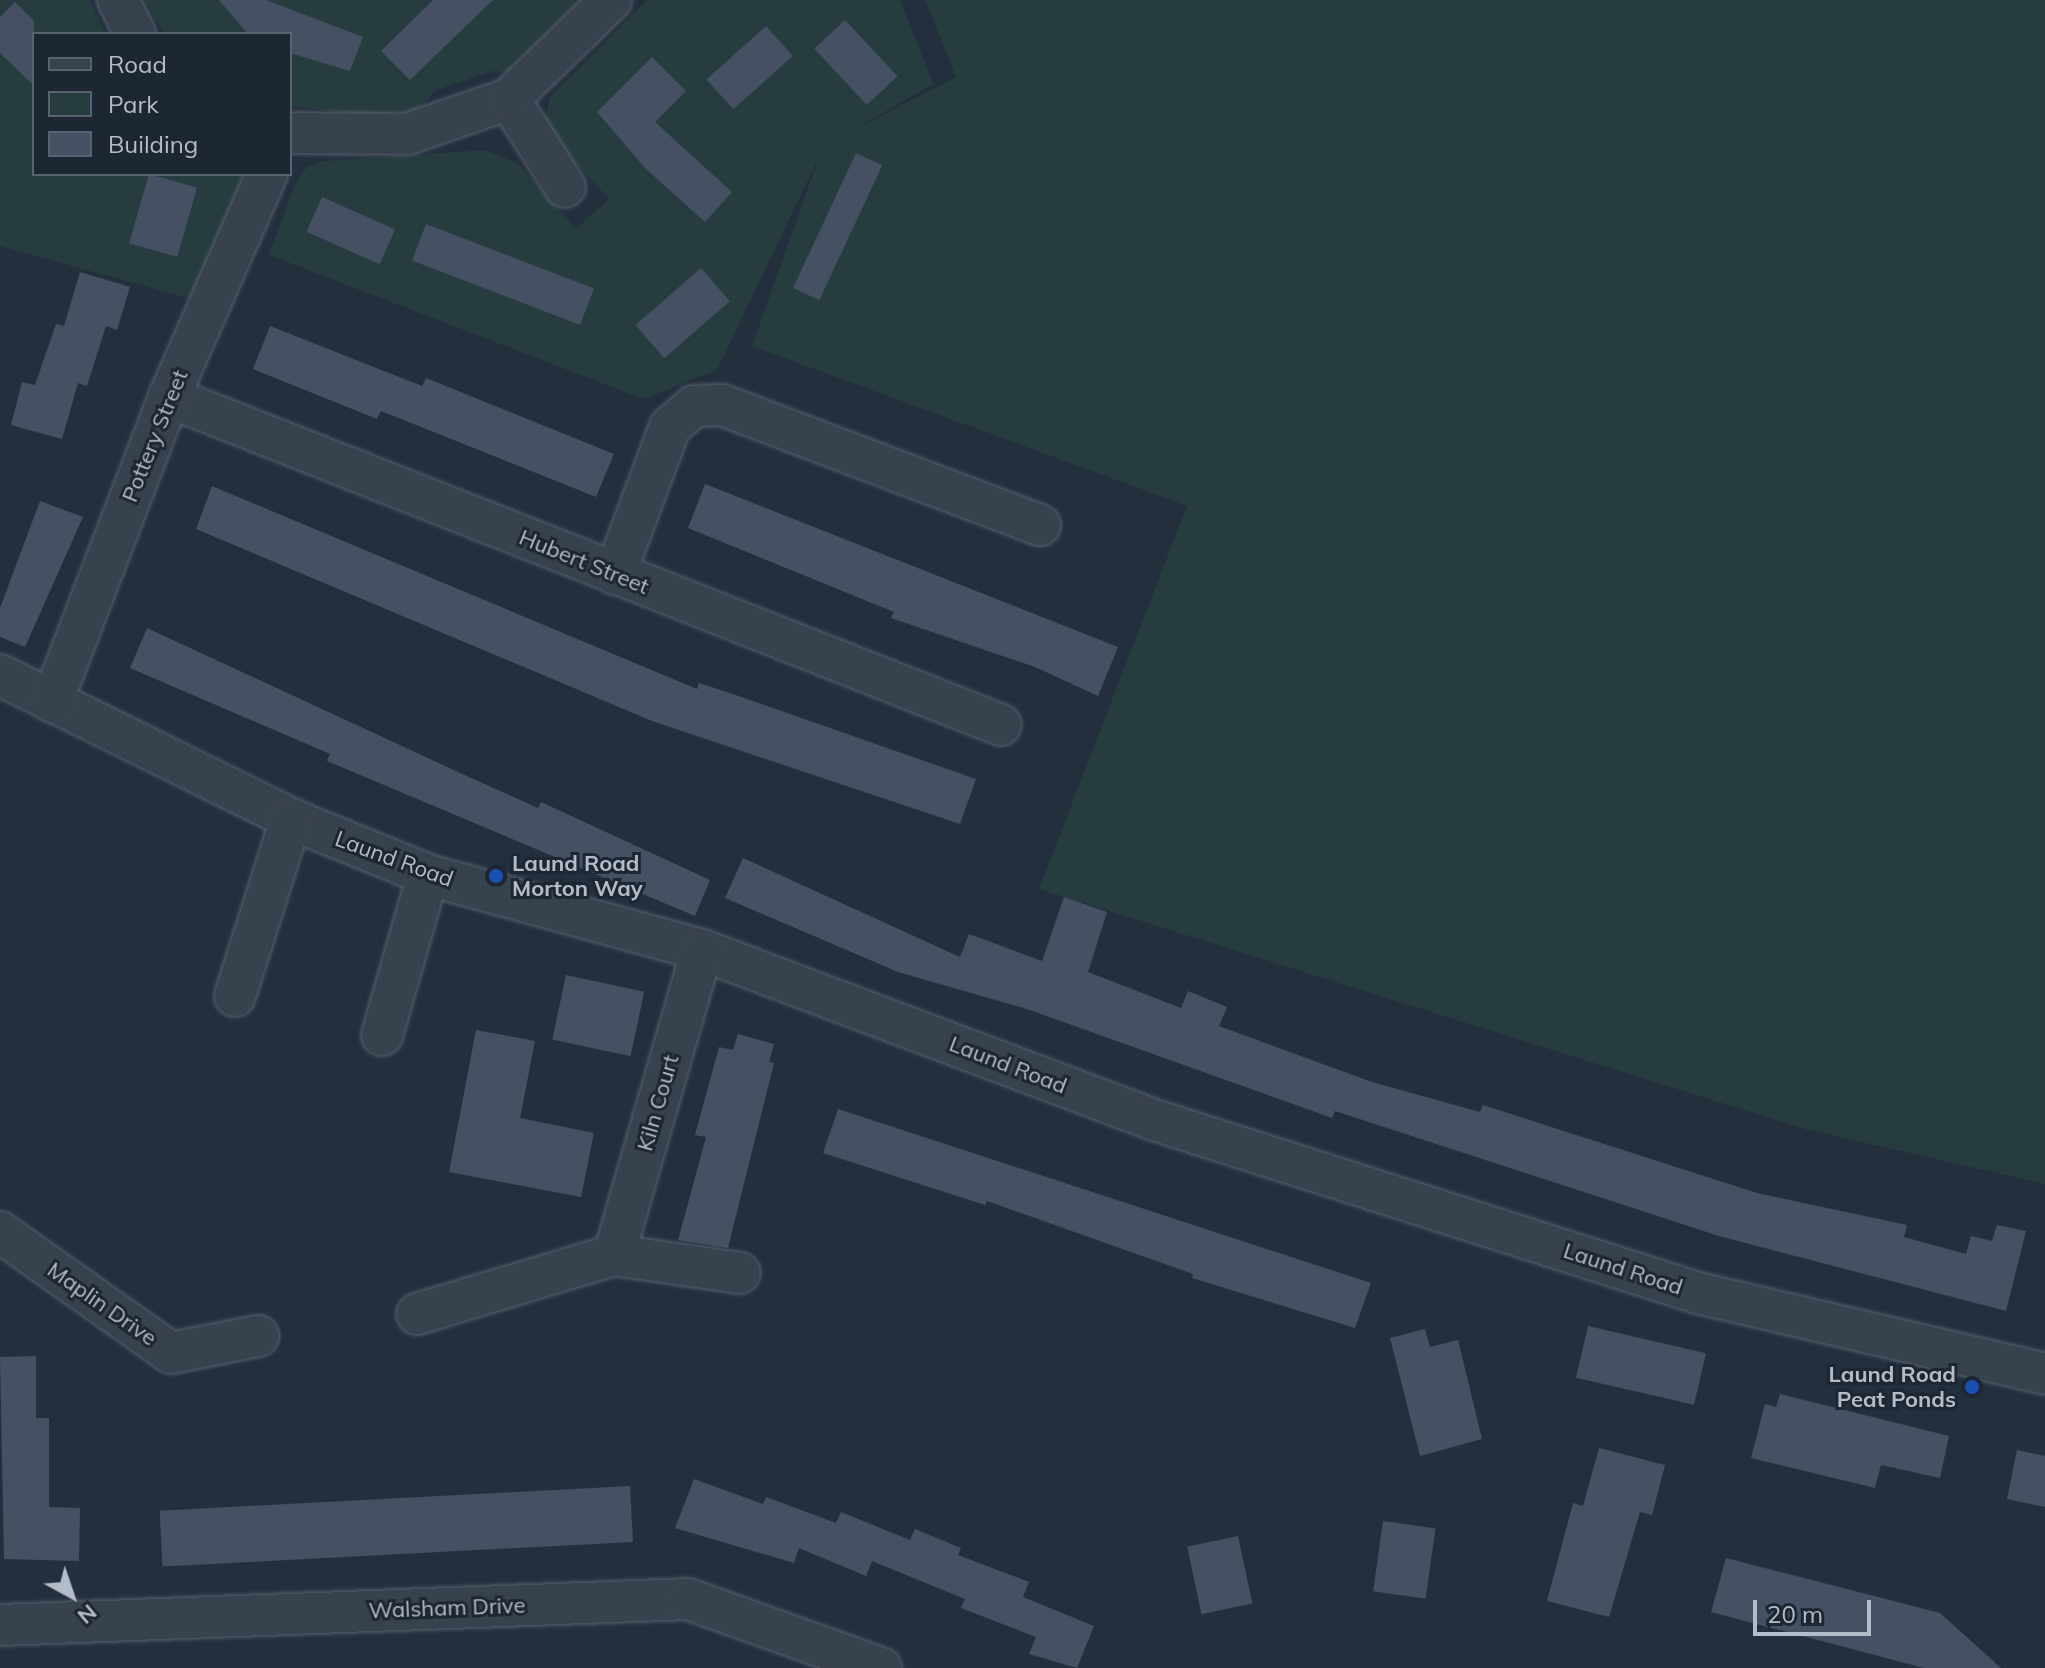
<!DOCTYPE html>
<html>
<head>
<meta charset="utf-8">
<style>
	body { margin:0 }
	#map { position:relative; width:2045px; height:1668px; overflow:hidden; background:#242f3e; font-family:Mulish,sans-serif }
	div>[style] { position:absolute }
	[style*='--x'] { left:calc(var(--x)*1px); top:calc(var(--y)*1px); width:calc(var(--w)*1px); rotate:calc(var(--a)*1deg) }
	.green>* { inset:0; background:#263c3f }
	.building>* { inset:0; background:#455162; transform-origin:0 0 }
	.roads { filter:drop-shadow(0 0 2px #565f6c) drop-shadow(0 0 2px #565f6c) }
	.minor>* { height:40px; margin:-20px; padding:0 20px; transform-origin:20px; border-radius:20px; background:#38414e }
	.dots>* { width:22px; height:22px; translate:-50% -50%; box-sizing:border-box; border:4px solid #1d2633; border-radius:50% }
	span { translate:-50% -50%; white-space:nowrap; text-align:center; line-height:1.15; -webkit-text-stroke:6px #1d2633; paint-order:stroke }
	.street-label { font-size:22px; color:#b4bcc9 }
	.poi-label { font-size:22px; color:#b4bcc9; font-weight:700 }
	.left { translate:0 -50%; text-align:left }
	.right { translate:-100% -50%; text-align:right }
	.legend { position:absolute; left:32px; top:32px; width:260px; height:144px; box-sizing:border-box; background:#1d2633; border:2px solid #59626f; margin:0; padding:10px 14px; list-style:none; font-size:24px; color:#b4bcc9 }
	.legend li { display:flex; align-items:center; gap:16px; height:40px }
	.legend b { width:40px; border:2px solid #59626f }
	.north { position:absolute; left:32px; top:1556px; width:80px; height:80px; -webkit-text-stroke:6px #1d2633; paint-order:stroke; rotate:140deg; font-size:22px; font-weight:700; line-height:32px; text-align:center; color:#b4bcc9 }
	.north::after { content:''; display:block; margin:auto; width:28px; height:36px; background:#b4bcc9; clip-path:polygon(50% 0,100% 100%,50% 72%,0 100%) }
	.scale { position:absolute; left:1753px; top:1600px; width:118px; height:36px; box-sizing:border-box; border:4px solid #b4bcc9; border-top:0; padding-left:10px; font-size:24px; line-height:28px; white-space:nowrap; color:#b4bcc9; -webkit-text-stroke:6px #1d2633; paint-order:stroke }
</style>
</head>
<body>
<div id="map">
	<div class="green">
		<i style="clip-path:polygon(0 0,90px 0,105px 34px,34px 34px,34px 174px,244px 174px,195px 300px,0 246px)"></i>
		<i style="clip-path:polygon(144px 0,596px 0,515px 73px,493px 71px,436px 90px,417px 111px,364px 115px,290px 106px,290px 34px,165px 34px)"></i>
		<i style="clip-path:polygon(647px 0,900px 0,933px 84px,850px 132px,956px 77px,925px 0,2045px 0,2045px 1184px,1805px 1129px,1039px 889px,1187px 506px,752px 346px,819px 157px,717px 370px,643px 399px,269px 255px,295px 184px,307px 167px,324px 161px,485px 150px,519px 164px,576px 229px,609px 199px,555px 140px,545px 120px,550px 97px)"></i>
	</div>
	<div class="building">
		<i style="clip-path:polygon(219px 0,266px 0,363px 37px,350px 71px,290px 53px,290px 34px,248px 34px)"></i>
		<i style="clip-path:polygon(433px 0,493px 0,410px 80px,381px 51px)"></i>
		<i style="clip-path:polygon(15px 2px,34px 21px,34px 86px,0 53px,0 17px)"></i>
		<i style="left:845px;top:20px;width:77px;height:42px;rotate:47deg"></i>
		<i style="left:766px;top:26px;width:40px;height:80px;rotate:48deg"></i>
		<i style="clip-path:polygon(652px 57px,686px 91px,655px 122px,732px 192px,705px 222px,645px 168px,597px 112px)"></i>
		<i style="left:856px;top:153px;width:29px;height:149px;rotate:25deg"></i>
		<i style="left:149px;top:174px;width:50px;height:72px;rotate:16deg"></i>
		<i style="left:322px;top:197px;width:80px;height:38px;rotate:24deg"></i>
		<i style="left:426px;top:224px;width:180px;height:39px;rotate:21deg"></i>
		<i style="left:701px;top:268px;width:44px;height:87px;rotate:49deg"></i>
		<i style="clip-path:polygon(80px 272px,130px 287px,117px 330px,106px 326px,87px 386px,78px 383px,62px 439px,11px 425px,22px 382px,35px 385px,56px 324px,64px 326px)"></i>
		<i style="clip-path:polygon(270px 326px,422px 386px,426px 378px,614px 454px,596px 497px,381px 411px,377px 419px,253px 369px)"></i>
		<i style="clip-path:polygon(705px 484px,1118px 647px,1098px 696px,1035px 667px,891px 618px,894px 612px,688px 528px)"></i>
		<i style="clip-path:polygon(212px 486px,697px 689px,699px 683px,730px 693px,976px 779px,960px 824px,652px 721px,196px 529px)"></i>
		<i style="clip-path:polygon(40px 501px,83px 517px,25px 647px,0 637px,0 608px)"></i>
		<i style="clip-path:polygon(147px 628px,458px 772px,538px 808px,541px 802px,710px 880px,695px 916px,327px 761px,330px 754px,130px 668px)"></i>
		<i style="clip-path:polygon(743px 858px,960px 957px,969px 934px,1042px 961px,1064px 897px,1107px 912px,1088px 972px,1181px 1008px,1188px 991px,1227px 1007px,1219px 1026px,1372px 1082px,1480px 1112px,1483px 1105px,1757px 1193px,1907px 1225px,1904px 1237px,1966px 1254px,1971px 1236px,1992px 1241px,1997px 1225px,2026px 1231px,2006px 1311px,1719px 1236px,1335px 1111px,1332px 1118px,1027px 1009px,898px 972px,725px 898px)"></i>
		<i style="left:566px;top:975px;width:80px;height:66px;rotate:12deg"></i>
		<i style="clip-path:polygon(476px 1030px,535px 1041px,520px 1118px,594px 1133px,581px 1197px,449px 1172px)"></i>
		<i style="clip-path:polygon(738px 1034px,774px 1044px,769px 1062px,774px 1063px,728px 1248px,678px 1240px,706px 1137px,695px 1135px,719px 1047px,733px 1050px)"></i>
		<i style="clip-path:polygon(838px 1109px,1371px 1283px,1355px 1328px,1192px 1278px,1193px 1274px,987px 1201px,985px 1205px,823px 1153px)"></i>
		<i style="left:1588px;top:1326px;width:121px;height:53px;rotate:13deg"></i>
		<i style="clip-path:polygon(1425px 1329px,1430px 1347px,1458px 1340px,1482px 1439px,1420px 1456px,1390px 1338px)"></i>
		<i style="clip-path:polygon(36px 1356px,36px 1418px,49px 1418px,49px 1507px,80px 1508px,79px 1561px,4px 1559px,0 1357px)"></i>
		<i style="clip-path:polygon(1780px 1394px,1949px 1436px,1940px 1478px,1881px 1465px,1875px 1488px,1751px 1458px,1765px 1404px,1776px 1407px)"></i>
		<i style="clip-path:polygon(1599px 1448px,1665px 1465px,1652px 1515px,1640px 1512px,1609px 1617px,1547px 1601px,1573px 1503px,1583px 1506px)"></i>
		<i style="clip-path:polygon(2017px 1450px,2045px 1456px,2045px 1507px,2007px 1499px)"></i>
		<i style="clip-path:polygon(694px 1479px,763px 1504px,766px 1497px,836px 1523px,841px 1512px,910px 1540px,915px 1529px,961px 1548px,958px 1555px,1029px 1582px,1023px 1597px,1094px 1626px,1077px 1668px,1029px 1654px,1036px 1637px,961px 1608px,965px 1599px,872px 1561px,866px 1576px,799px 1548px,794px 1563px,675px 1528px)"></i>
		<i style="left:630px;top:1486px;width:56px;height:471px;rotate:87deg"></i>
		<i style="left:1383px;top:1521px;width:53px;height:71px;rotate:8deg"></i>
		<i style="left:1238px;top:1536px;width:69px;height:52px;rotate:78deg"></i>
		<i style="clip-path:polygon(1726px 1558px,1940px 1613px,2001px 1668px,1924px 1668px,1711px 1612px)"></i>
	</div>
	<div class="roads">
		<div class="minor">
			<i style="--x:118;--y:0;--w:38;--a:63"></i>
			<i style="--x:509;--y:99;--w:104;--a:57.5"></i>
			<i style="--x:290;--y:133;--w:117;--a:0.5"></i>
			<i style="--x:407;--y:134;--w:108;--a:-18.9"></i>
			<i style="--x:509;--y:99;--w:142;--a:-44.1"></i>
			<i style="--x:169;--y:397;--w:894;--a:21.52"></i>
			<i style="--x:615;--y:574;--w:157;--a:-69.5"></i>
			<i style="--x:670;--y:427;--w:32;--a:-41"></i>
			<i style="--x:694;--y:406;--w:28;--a:-2"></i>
			<i style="--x:722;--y:405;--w:340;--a:20.7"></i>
			<i style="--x:0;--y:675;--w:325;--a:26.3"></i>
			<i style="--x:291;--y:819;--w:148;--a:22.2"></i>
			<i style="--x:428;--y:875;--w:284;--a:15.3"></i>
			<i style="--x:702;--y:950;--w:480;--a:20.6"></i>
			<i style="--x:1151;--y:1119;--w:574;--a:17.65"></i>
			<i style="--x:1698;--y:1293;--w:356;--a:13.1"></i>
			<i style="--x:52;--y:702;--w:327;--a:-69"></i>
			<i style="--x:169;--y:397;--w:244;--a:-66.3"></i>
			<i style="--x:235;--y:996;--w:186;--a:-72.4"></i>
			<i style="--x:382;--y:1035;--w:166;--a:-74"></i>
			<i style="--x:0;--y:1232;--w:209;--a:35.3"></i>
			<i style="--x:171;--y:1353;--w:89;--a:-11.1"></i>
			<i style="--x:614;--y:1255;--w:317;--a:-73.9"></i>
			<i style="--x:417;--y:1314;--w:206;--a:-16.7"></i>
			<i style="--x:614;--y:1255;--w:127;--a:8.1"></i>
			<i style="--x:0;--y:1625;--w:688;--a:-2.16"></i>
			<i style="--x:688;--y:1599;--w:205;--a:19.7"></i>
		</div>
	</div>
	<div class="dots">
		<i style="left:496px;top:876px;background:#1a4fb4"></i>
		<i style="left:1972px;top:1387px;background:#1a4fb4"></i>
	</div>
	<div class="street-label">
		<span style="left:155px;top:436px;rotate:-68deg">Pottery Street</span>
		<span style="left:584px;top:562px;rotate:22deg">Hubert Street</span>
		<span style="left:394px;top:859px;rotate:20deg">Laund Road</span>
		<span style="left:1008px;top:1065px;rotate:21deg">Laund Road</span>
		<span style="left:658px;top:1103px;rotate:-74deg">Kiln Court</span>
		<span style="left:1623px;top:1269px;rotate:18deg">Laund Road</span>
		<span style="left:102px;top:1304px;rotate:35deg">Maplin Drive</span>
		<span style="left:447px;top:1608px;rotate:-2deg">Walsham Drive</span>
	</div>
	<div class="poi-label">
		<span class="left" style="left:512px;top:876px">Laund Road<br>Morton Way</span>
		<span class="right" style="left:1956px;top:1387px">Laund Road<br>Peat Ponds</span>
	</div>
	<ul class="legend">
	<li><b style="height:10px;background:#38414e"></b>Road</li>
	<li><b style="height:22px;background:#263c3f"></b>Park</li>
	<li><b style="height:22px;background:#455162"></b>Building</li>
	</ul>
	<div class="north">N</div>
	<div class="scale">20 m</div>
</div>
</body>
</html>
